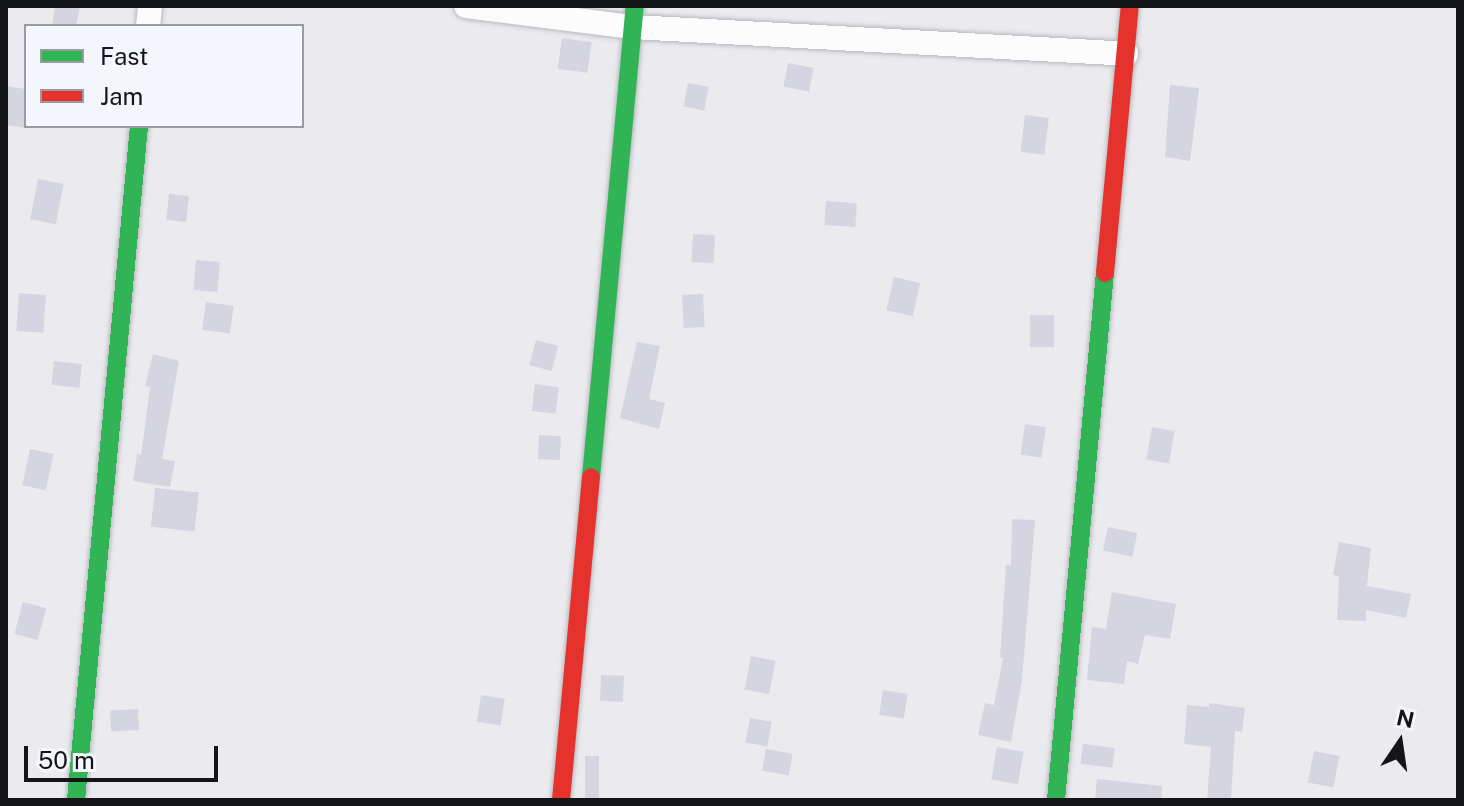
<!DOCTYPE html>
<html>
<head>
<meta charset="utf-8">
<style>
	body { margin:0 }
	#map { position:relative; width:1464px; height:806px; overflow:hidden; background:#eaeaef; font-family:"Public Sans",sans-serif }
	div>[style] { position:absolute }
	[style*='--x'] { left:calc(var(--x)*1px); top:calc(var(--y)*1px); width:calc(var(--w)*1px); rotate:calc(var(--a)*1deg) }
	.building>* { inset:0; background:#d4d5e0; transform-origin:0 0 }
	.roads { filter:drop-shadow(0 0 2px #b8b9bd) drop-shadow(0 0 2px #b8b9bd) }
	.street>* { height:24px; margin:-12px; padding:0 12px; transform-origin:12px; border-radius:12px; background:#fcfcfd }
	.fast>* { height:18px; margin:-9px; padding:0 9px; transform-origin:9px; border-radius:9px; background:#30b455 }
	.jam>* { height:18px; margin:-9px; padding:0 9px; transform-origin:9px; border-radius:9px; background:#e5322d }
	span { translate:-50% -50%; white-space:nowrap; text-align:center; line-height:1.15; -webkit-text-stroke:6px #f4f5fd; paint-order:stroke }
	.frame { position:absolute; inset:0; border:8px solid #141518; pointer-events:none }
	.legend { position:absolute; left:24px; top:24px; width:280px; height:104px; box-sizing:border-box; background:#f4f5fd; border:2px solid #9a9ba1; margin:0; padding:10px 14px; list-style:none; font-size:24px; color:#141518 }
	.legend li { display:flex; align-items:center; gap:16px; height:40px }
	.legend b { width:40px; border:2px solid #9a9ba1 }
	.north { position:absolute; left:1360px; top:702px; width:80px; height:80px; -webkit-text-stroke:6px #f4f5fd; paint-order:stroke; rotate:13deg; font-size:22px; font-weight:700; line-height:32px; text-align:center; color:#141518 }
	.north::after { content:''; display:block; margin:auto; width:28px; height:36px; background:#141518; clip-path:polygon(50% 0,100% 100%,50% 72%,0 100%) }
	.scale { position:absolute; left:24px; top:746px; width:194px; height:36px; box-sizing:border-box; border:4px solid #141518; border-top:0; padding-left:10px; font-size:24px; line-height:28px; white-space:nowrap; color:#141518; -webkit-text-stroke:6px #f4f5fd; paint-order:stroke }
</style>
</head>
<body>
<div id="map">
	<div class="building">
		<i style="clip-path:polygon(55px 6px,80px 6px,76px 26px,52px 26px)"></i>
		<i style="left:562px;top:38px;width:30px;height:31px;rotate:8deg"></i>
		<i style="left:788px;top:63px;width:26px;height:24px;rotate:11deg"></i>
		<i style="left:688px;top:83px;width:21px;height:24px;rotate:11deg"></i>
		<i style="clip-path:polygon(1170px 85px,1199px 88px,1190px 161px,1165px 157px)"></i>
		<i style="clip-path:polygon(6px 86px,26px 89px,26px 128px,6px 125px)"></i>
		<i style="left:1025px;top:115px;width:24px;height:37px;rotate:7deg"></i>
		<i style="left:38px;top:179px;width:26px;height:41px;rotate:11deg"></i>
		<i style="left:169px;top:194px;width:20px;height:26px;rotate:6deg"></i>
		<i style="left:826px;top:201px;width:31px;height:24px;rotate:4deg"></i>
		<i style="left:693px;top:234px;width:22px;height:28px;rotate:3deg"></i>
		<i style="left:196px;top:260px;width:24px;height:30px;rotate:5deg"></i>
		<i style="left:894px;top:277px;width:27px;height:34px;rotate:13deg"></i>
		<i style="left:19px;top:293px;width:27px;height:38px;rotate:4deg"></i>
		<i style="left:703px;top:294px;width:33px;height:21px;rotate:87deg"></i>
		<i style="left:206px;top:302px;width:28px;height:28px;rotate:8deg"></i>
		<i style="left:1030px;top:315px;width:24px;height:32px"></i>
		<i style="left:536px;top:340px;width:23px;height:26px;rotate:15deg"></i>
		<i style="clip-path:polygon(637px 342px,660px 346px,649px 399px,665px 403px,659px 429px,620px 418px)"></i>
		<i style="clip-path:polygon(153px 354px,179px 361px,162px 459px,175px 461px,170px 487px,133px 481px,137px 454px,141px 455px,150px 387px,145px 386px)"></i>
		<i style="left:54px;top:361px;width:28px;height:24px;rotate:6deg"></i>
		<i style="left:535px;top:384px;width:24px;height:27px;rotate:7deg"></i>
		<i style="left:1025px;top:424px;width:21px;height:31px;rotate:8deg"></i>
		<i style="left:1152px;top:427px;width:23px;height:33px;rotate:10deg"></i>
		<i style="left:539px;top:435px;width:22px;height:24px;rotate:3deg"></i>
		<i style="left:30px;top:449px;width:24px;height:37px;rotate:12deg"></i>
		<i style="left:155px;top:488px;width:44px;height:39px;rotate:6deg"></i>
		<i style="clip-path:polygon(1012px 519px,1035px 520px,1022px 680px,1011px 742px,978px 735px,985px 703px,994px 705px,1003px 658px,1000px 658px,1006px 565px,1011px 565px)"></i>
		<i style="left:1108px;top:527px;width:30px;height:24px;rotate:12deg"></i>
		<i style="clip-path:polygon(1339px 542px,1371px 548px,1367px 586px,1411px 594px,1406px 618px,1366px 610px,1366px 621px,1337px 620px,1339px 576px,1333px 575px)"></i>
		<i style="clip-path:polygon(1112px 592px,1176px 604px,1170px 639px,1145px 635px,1138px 664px,1127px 661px,1124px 684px,1087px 680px,1092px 627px,1106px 629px)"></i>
		<i style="left:23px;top:602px;width:24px;height:33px;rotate:15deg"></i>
		<i style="left:751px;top:656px;width:25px;height:34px;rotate:11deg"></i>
		<i style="left:601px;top:675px;width:23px;height:26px;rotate:2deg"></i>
		<i style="left:883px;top:690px;width:25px;height:25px;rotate:9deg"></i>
		<i style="left:481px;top:695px;width:24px;height:27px;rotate:9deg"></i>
		<i style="clip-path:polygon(1209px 703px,1245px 708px,1242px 732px,1235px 731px,1231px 800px,1207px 800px,1211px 747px,1184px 744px,1187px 705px,1209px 707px)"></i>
		<i style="left:138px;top:709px;width:21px;height:28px;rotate:87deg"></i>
		<i style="left:750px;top:718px;width:22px;height:25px;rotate:10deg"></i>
		<i style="left:1083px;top:744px;width:32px;height:20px;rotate:7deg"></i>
		<i style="left:997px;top:747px;width:27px;height:33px;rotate:10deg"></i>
		<i style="left:766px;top:749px;width:27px;height:22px;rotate:10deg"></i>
		<i style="left:1314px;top:751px;width:26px;height:32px;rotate:11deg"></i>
		<i style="left:585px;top:756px;width:14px;height:44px"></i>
		<i style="clip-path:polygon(1097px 779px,1162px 786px,1161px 800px,1095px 800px)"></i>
	</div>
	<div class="roads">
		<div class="street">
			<i style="--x:466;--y:6;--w:168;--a:7.2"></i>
			<i style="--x:633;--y:27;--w:494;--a:3.1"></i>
			<i style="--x:148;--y:26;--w:20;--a:-84"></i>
		</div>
		<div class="fast">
			<i style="--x:591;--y:477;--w:473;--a:-84.7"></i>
			<i style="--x:76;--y:800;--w:677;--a:-84.66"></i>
			<i style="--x:1056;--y:800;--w:529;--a:-84.69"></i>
		</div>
		<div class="jam">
			<i style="--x:1105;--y:273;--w:268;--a:-84.7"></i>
			<i style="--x:561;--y:800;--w:324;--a:-84.7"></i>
		</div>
	</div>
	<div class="frame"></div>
	<ul class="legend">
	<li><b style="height:10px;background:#30b455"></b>Fast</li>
	<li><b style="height:10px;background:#e5322d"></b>Jam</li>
	</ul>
	<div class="north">N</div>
	<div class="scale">50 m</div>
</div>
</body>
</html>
